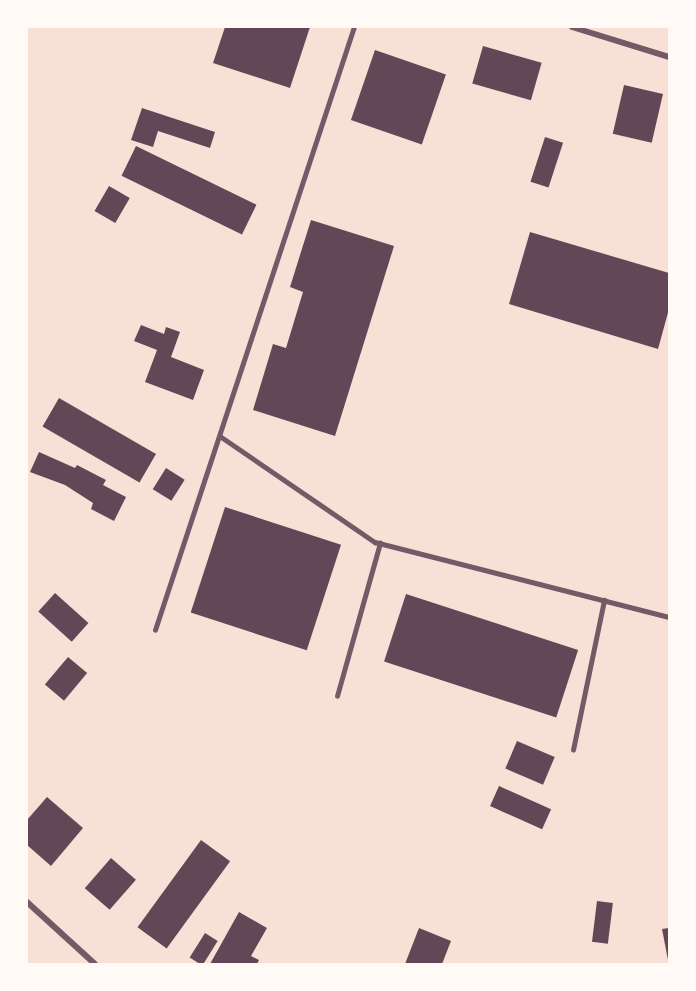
<!DOCTYPE html>
<html>
<head>
<meta charset="utf-8">
<style>
	body { margin:0 }
	#map { position:relative; width:696px; height:991px; overflow:hidden; background:#f7e1d7; font-family:Manrope,sans-serif }
	div>[style] { position:absolute }
	[style*='--x'] { left:calc(var(--x)*1px); top:calc(var(--y)*1px); width:calc(var(--w)*1px); rotate:calc(var(--a)*1deg) }
	.building>* { inset:0; background:#644757; transform-origin:0 0 }
	.service>* { height:4.5px; margin:-2.25px; padding:0 2.25px; transform-origin:2.25px; border-radius:2.25px; background:#755966 }
	.minor>* { height:6px; margin:-3px; padding:0 3px; transform-origin:3px; border-radius:3px; background:#755966 }
	span { translate:-50% -50%; white-space:nowrap; text-align:center; line-height:1.15; -webkit-text-stroke:6px #fffaf5; paint-order:stroke }
	.frame { position:absolute; inset:0; border:28px solid #fffaf5; pointer-events:none }
</style>
</head>
<body>
<div id="map">
	<div class="building">
		<i style="clip-path:polygon(225px 27px,310px 27px,290px 88px,213px 63px)"></i>
		<i style="left:483px;top:46px;width:61px;height:39px;rotate:16deg"></i>
		<i style="left:375px;top:50px;width:75px;height:74px;rotate:19deg"></i>
		<i style="left:624px;top:85px;width:40px;height:50px;rotate:13deg"></i>
		<i style="clip-path:polygon(142px 108px,215px 132px,210px 148px,158px 131px,153px 147px,131px 140px)"></i>
		<i style="left:545px;top:137px;width:19px;height:47px;rotate:18deg"></i>
		<i style="left:136px;top:146px;width:134px;height:33px;rotate:26deg"></i>
		<i style="left:109px;top:186px;width:24px;height:29px;rotate:30deg"></i>
		<i style="clip-path:polygon(311px 220px,394px 246px,335px 436px,253px 410px,273px 344px,286px 348px,303px 292px,290px 287px)"></i>
		<i style="clip-path:polygon(530px 232px,669px 273px,669px 309px,658px 349px,509px 304px)"></i>
		<i style="clip-path:polygon(141px 325px,164px 334px,166px 327px,180px 332px,171px 357px,204px 370px,193px 400px,145px 382px,157px 350px,134px 341px)"></i>
		<i style="left:59px;top:398px;width:112px;height:33px;rotate:30deg"></i>
		<i style="clip-path:polygon(39px 452px,75px 468px,77px 465px,106px 480px,103px 485px,126px 497px,114px 521px,91px 509px,93px 503px,65px 485px,30px 472px)"></i>
		<i style="left:166px;top:468px;width:22px;height:25px;rotate:32deg"></i>
		<i style="left:225px;top:507px;width:122px;height:111px;rotate:18deg"></i>
		<i style="left:55px;top:593px;width:45px;height:25px;rotate:42deg"></i>
		<i style="left:406px;top:594px;width:181px;height:71px;rotate:18deg"></i>
		<i style="left:68px;top:657px;width:25px;height:36px;rotate:40deg"></i>
		<i style="left:517px;top:741px;width:41px;height:30px;rotate:23deg"></i>
		<i style="left:499px;top:786px;width:57px;height:22px;rotate:24deg"></i>
		<i style="clip-path:polygon(47px 797px,83px 828px,51px 866px,27px 845px,27px 820px)"></i>
		<i style="left:201px;top:840px;width:36px;height:108px;rotate:36deg"></i>
		<i style="left:111px;top:858px;width:33px;height:40px;rotate:41deg"></i>
		<i style="left:597px;top:901px;width:16px;height:41px;rotate:7deg"></i>
		<i style="clip-path:polygon(239px 912px,267px 928px,251px 956px,259px 960px,257px 964px,210px 964px)"></i>
		<i style="clip-path:polygon(419px 928px,451px 941px,442px 964px,405px 964px)"></i>
		<i style="clip-path:polygon(669px 928px,669px 960px,668px 960px,662px 929px)"></i>
		<i style="left:205px;top:933px;width:15px;height:29px;rotate:32deg"></i>
	</div>
	<div class="service">
		<i style="--x:220;--y:436;--w:188;--a:34.4"></i>
		<i style="--x:375;--y:542;--w:303;--a:14.3"></i>
		<i style="--x:155;--y:630;--w:635;--a:-71.74"></i>
		<i style="--x:337;--y:696;--w:159;--a:-74.3"></i>
		<i style="--x:573;--y:750;--w:153;--a:-78.3"></i>
	</div>
	<div class="minor">
		<i style="--x:572;--y:27;--w:102;--a:17.2"></i>
		<i style="--x:27;--y:902;--w:92;--a:42.4"></i>
	</div>
	<div class="frame"></div>
</div>
</body>
</html>
